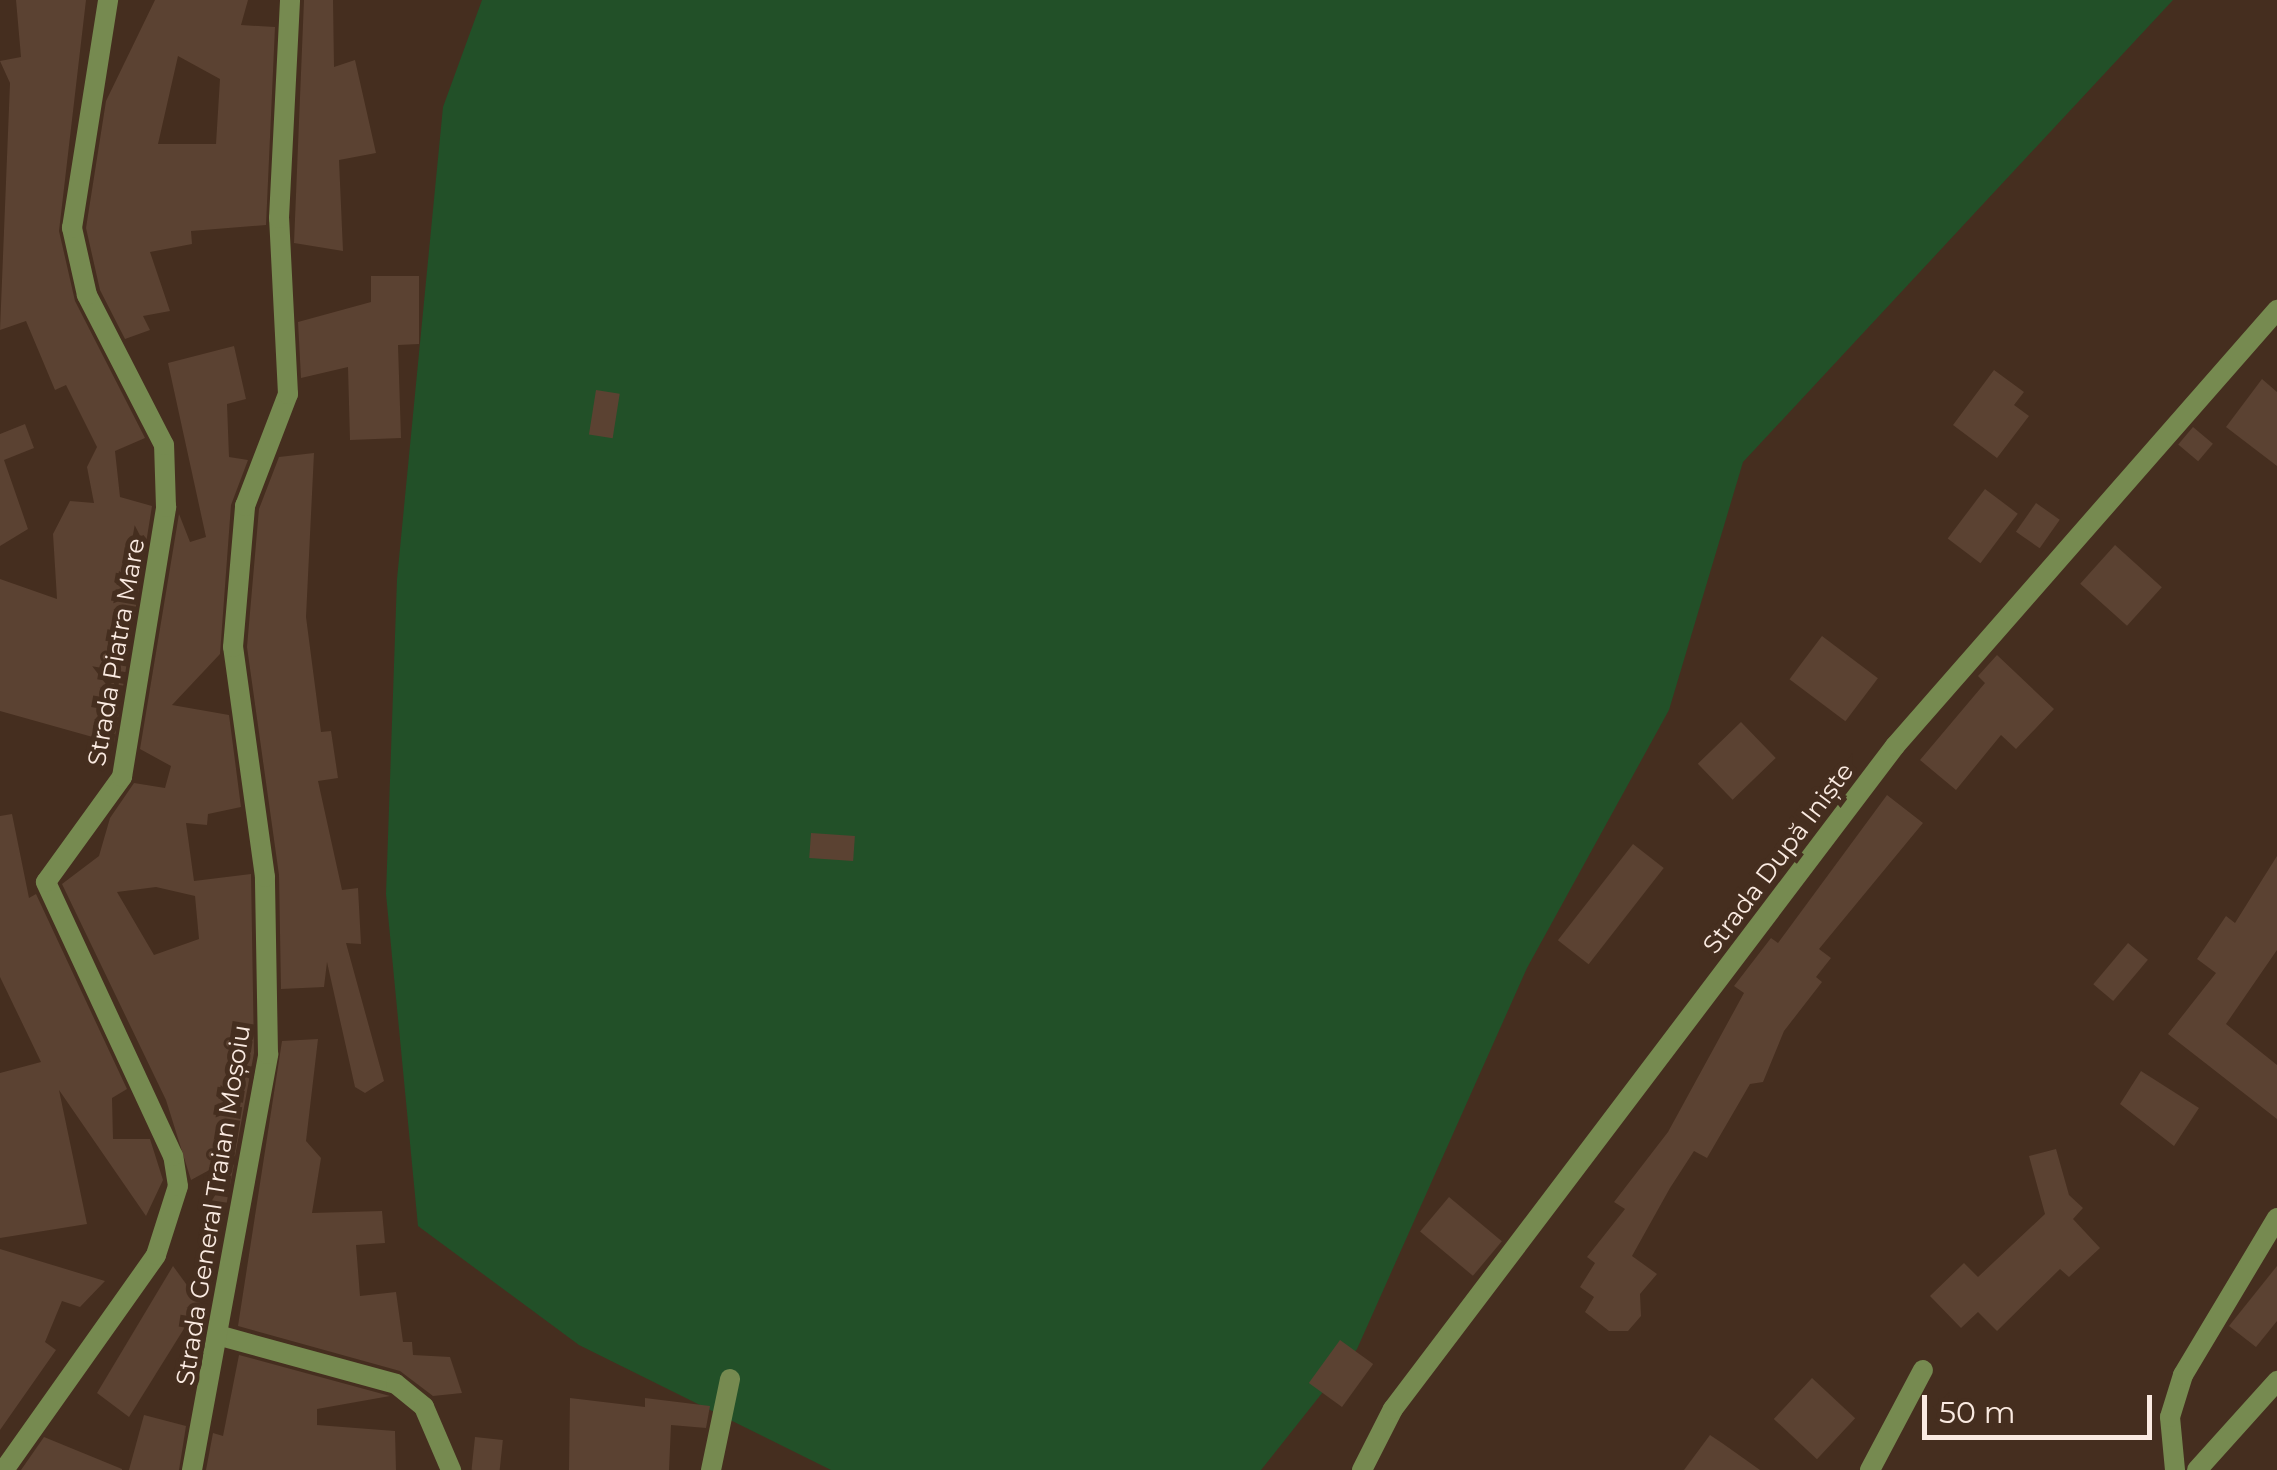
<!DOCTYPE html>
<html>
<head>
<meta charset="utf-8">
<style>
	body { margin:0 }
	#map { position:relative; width:2277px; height:1470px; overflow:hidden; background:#452e1f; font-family:Montserrat,sans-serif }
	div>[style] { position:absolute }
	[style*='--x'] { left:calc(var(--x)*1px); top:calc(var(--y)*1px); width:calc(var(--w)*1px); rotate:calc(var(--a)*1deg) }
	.green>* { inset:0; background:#225028 }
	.building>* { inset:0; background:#5b4232; transform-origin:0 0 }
	.minor>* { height:20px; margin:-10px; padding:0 10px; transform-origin:10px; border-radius:10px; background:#768a50 }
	span { translate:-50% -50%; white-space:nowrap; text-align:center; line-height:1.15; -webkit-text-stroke:10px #452e1f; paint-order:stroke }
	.street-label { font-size:25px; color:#faeae1 }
	.scale { position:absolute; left:1922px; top:1395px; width:230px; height:45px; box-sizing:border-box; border:5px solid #faeae1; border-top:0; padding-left:12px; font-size:30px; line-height:35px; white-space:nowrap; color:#faeae1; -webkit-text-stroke:8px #452e1f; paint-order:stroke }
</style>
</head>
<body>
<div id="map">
	<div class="green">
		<i style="clip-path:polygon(482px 0,2173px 0,1743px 462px,1669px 710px,1527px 968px,1357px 1349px,1261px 1470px,831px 1470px,579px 1345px,418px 1226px,386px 894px,397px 579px,443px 107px)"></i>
	</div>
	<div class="building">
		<i style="clip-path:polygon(16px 0,86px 0,59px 231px,75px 301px,145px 438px,115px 451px,120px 497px,152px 506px,114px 743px,0 711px,0 579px,57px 599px,53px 534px,70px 501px,94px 503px,87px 467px,97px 447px,66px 385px,55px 390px,26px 321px,0 330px,10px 83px,0 61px,21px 57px)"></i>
		<i style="clip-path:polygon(evenodd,155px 0,248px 0,241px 25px,275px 27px,266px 225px,191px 231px,192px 244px,150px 252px,170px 311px,143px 316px,150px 330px,125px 339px,100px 290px,86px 228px,106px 101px,155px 0,178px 56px,220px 79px,216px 144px,158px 144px,178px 56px)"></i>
		<i style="clip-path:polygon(304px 0,333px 0,334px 67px,355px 60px,376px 153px,339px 160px,343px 251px,294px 243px)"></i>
		<i style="clip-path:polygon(371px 276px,419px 276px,419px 344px,398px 345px,401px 438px,350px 440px,348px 367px,301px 378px,298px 322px,371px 302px)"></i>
		<i style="clip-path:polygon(evenodd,234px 346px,246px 399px,227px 404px,229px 457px,248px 460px,231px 505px,220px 654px,172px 705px,229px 715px,241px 807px,208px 814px,207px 825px,186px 823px,194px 881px,251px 874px,254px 1053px,235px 1156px,191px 1180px,166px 1100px,62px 884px,99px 856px,110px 818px,134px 783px,165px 788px,171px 766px,140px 749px,179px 514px,190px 542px,206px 537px,168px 363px,234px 346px,156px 887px,195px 896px,199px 939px,154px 955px,117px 892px,156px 887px)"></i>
		<i style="clip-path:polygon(1994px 370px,2024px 392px,2014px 405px,2029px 416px,1997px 458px,1953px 425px)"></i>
		<i style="clip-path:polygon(2262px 379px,2277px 392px,2277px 466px,2226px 427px)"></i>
		<i style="left:596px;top:390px;width:24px;height:45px;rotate:9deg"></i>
		<i style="clip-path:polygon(25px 424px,34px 448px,4px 460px,28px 529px,0 546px,0 434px)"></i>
		<i style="left:2193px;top:427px;width:26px;height:23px;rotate:40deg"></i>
		<i style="clip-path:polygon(314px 453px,306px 617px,321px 732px,331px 731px,338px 778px,318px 781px,342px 890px,358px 888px,361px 944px,346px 943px,384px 1081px,365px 1093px,355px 1087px,327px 962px,324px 987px,281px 989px,279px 875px,247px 647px,259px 509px,279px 457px)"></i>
		<i style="left:1985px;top:489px;width:41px;height:62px;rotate:37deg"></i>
		<i style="left:2036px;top:503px;width:29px;height:35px;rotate:35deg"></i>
		<i style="left:2115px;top:545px;width:63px;height:52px;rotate:42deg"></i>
		<i style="left:1822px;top:636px;width:70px;height:54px;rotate:37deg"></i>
		<i style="clip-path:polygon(1997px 655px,2054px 709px,2016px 749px,2001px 735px,1956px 790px,1920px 760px,1985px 683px,1978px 676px)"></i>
		<i style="left:1741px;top:722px;width:50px;height:60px;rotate:46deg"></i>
		<i style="clip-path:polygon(1887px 795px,1923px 823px,1819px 949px,1831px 958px,1816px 977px,1822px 982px,1784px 1031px,1763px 1082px,1750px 1084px,1707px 1158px,1694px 1151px,1670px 1188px,1632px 1256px,1657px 1274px,1640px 1294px,1641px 1316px,1628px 1331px,1609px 1331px,1585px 1312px,1594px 1297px,1580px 1287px,1595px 1263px,1587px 1257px,1625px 1209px,1614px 1202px,1668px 1132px,1744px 993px,1734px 986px,1771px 938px,1778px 943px)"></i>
		<i style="clip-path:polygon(12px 814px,29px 898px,36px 894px,127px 1089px,112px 1098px,113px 1139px,150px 1139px,163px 1180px,146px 1216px,59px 1090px,87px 1224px,0 1238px,0 1073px,41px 1062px,0 977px,0 816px)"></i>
		<i style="left:811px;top:833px;width:44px;height:25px;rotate:4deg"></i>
		<i style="left:1633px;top:844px;width:39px;height:122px;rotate:38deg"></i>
		<i style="clip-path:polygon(2277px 856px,2277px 950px,2226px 1024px,2277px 1065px,2277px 1119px,2168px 1034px,2216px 973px,2197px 959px,2226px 916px,2235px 923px)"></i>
		<i style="left:2128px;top:943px;width:26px;height:54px;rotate:40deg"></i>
		<i style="clip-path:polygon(318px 1039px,306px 1141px,321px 1158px,312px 1213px,382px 1211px,385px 1243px,356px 1245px,360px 1296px,396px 1292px,403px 1342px,412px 1342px,413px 1355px,450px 1357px,462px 1393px,433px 1396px,400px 1371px,238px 1326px,282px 1041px)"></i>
		<i style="clip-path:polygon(2141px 1071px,2199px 1108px,2174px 1146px,2120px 1104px)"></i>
		<i style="clip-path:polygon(2056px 1149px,2069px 1195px,2083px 1208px,2073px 1219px,2100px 1248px,2069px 1277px,2060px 1269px,1997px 1331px,1978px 1312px,1961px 1328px,1930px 1296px,1964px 1263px,1978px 1277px,2045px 1214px,2029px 1156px)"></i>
		<i style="clip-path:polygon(234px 1164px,223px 1222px,202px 1217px)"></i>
		<i style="left:1449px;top:1197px;width:69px;height:45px;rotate:40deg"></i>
		<i style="clip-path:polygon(0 1249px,105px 1281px,80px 1307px,62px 1301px,45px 1342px,56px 1350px,0 1430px)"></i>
		<i style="clip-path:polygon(173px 1266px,200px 1303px,129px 1417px,97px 1393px)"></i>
		<i style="clip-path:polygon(2277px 1266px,2277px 1321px,2256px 1347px,2229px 1326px)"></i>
		<i style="left:1340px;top:1340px;width:41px;height:53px;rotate:36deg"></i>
		<i style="clip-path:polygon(239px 1355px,390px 1396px,317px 1409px,317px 1425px,395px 1431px,396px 1470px,206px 1470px,213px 1433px,223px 1436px)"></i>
		<i style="left:1812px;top:1378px;width:59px;height:56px;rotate:43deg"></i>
		<i style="clip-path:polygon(570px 1398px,645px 1407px,645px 1398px,710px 1406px,706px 1428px,671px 1425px,669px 1470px,569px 1470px)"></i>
		<i style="clip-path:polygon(144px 1415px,186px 1426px,179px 1470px,129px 1470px)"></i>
		<i style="clip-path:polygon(1710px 1435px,1722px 1443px,1760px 1470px,1684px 1470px)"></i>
		<i style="clip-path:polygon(44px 1437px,122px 1469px,122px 1470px,21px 1470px)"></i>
		<i style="left:475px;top:1437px;width:28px;height:33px;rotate:6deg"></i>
	</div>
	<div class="minor">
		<i style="--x:221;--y:1336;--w:181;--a:15.3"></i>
		<i style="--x:396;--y:1384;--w:36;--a:39"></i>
		<i style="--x:424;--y:1407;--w:69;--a:66.8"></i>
		<i style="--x:4;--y:1470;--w:263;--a:-54.7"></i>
		<i style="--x:156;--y:1255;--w:72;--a:-72.3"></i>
		<i style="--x:178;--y:1186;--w:30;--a:-99"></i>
		<i style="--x:173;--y:1156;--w:302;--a:-114.9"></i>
		<i style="--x:46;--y:882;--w:130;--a:-54.1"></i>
		<i style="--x:122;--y:777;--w:274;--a:-80.7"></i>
		<i style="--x:166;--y:507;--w:62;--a:-91.8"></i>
		<i style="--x:164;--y:445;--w:169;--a:-117.2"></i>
		<i style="--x:87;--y:295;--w:69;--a:-102.6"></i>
		<i style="--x:72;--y:228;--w:231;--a:-81"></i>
		<i style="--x:192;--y:1470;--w:423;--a:-79.6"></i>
		<i style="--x:268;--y:1054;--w:177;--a:-91"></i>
		<i style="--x:265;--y:877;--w:232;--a:-97.9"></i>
		<i style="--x:233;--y:647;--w:142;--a:-85.1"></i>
		<i style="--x:245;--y:506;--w:120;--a:-69"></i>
		<i style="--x:288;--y:394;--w:176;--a:-92.9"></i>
		<i style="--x:279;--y:218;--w:218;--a:-87.1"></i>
		<i style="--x:711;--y:1470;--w:93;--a:-78.2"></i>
		<i style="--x:1362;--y:1470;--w:68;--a:-63.1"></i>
		<i style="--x:1393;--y:1409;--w:832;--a:-52.87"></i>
		<i style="--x:1895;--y:746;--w:580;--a:-48.78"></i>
		<i style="--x:1870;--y:1470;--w:113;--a:-62.1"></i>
		<i style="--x:2175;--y:1470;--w:53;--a:-95.4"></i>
		<i style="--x:2170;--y:1417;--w:44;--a:-72.8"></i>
		<i style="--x:2183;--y:1375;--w:183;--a:-59.1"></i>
		<i style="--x:2197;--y:1470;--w:120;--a:-48"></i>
	</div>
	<div class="street-label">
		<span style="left:116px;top:652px;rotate:-80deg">Strada Piatra Mare</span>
		<span style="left:1778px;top:858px;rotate:-53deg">Strada După Iniște</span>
		<span style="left:213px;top:1205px;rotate:-81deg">Strada General Traian Moșoiu</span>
	</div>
	<div class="scale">50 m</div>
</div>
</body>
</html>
